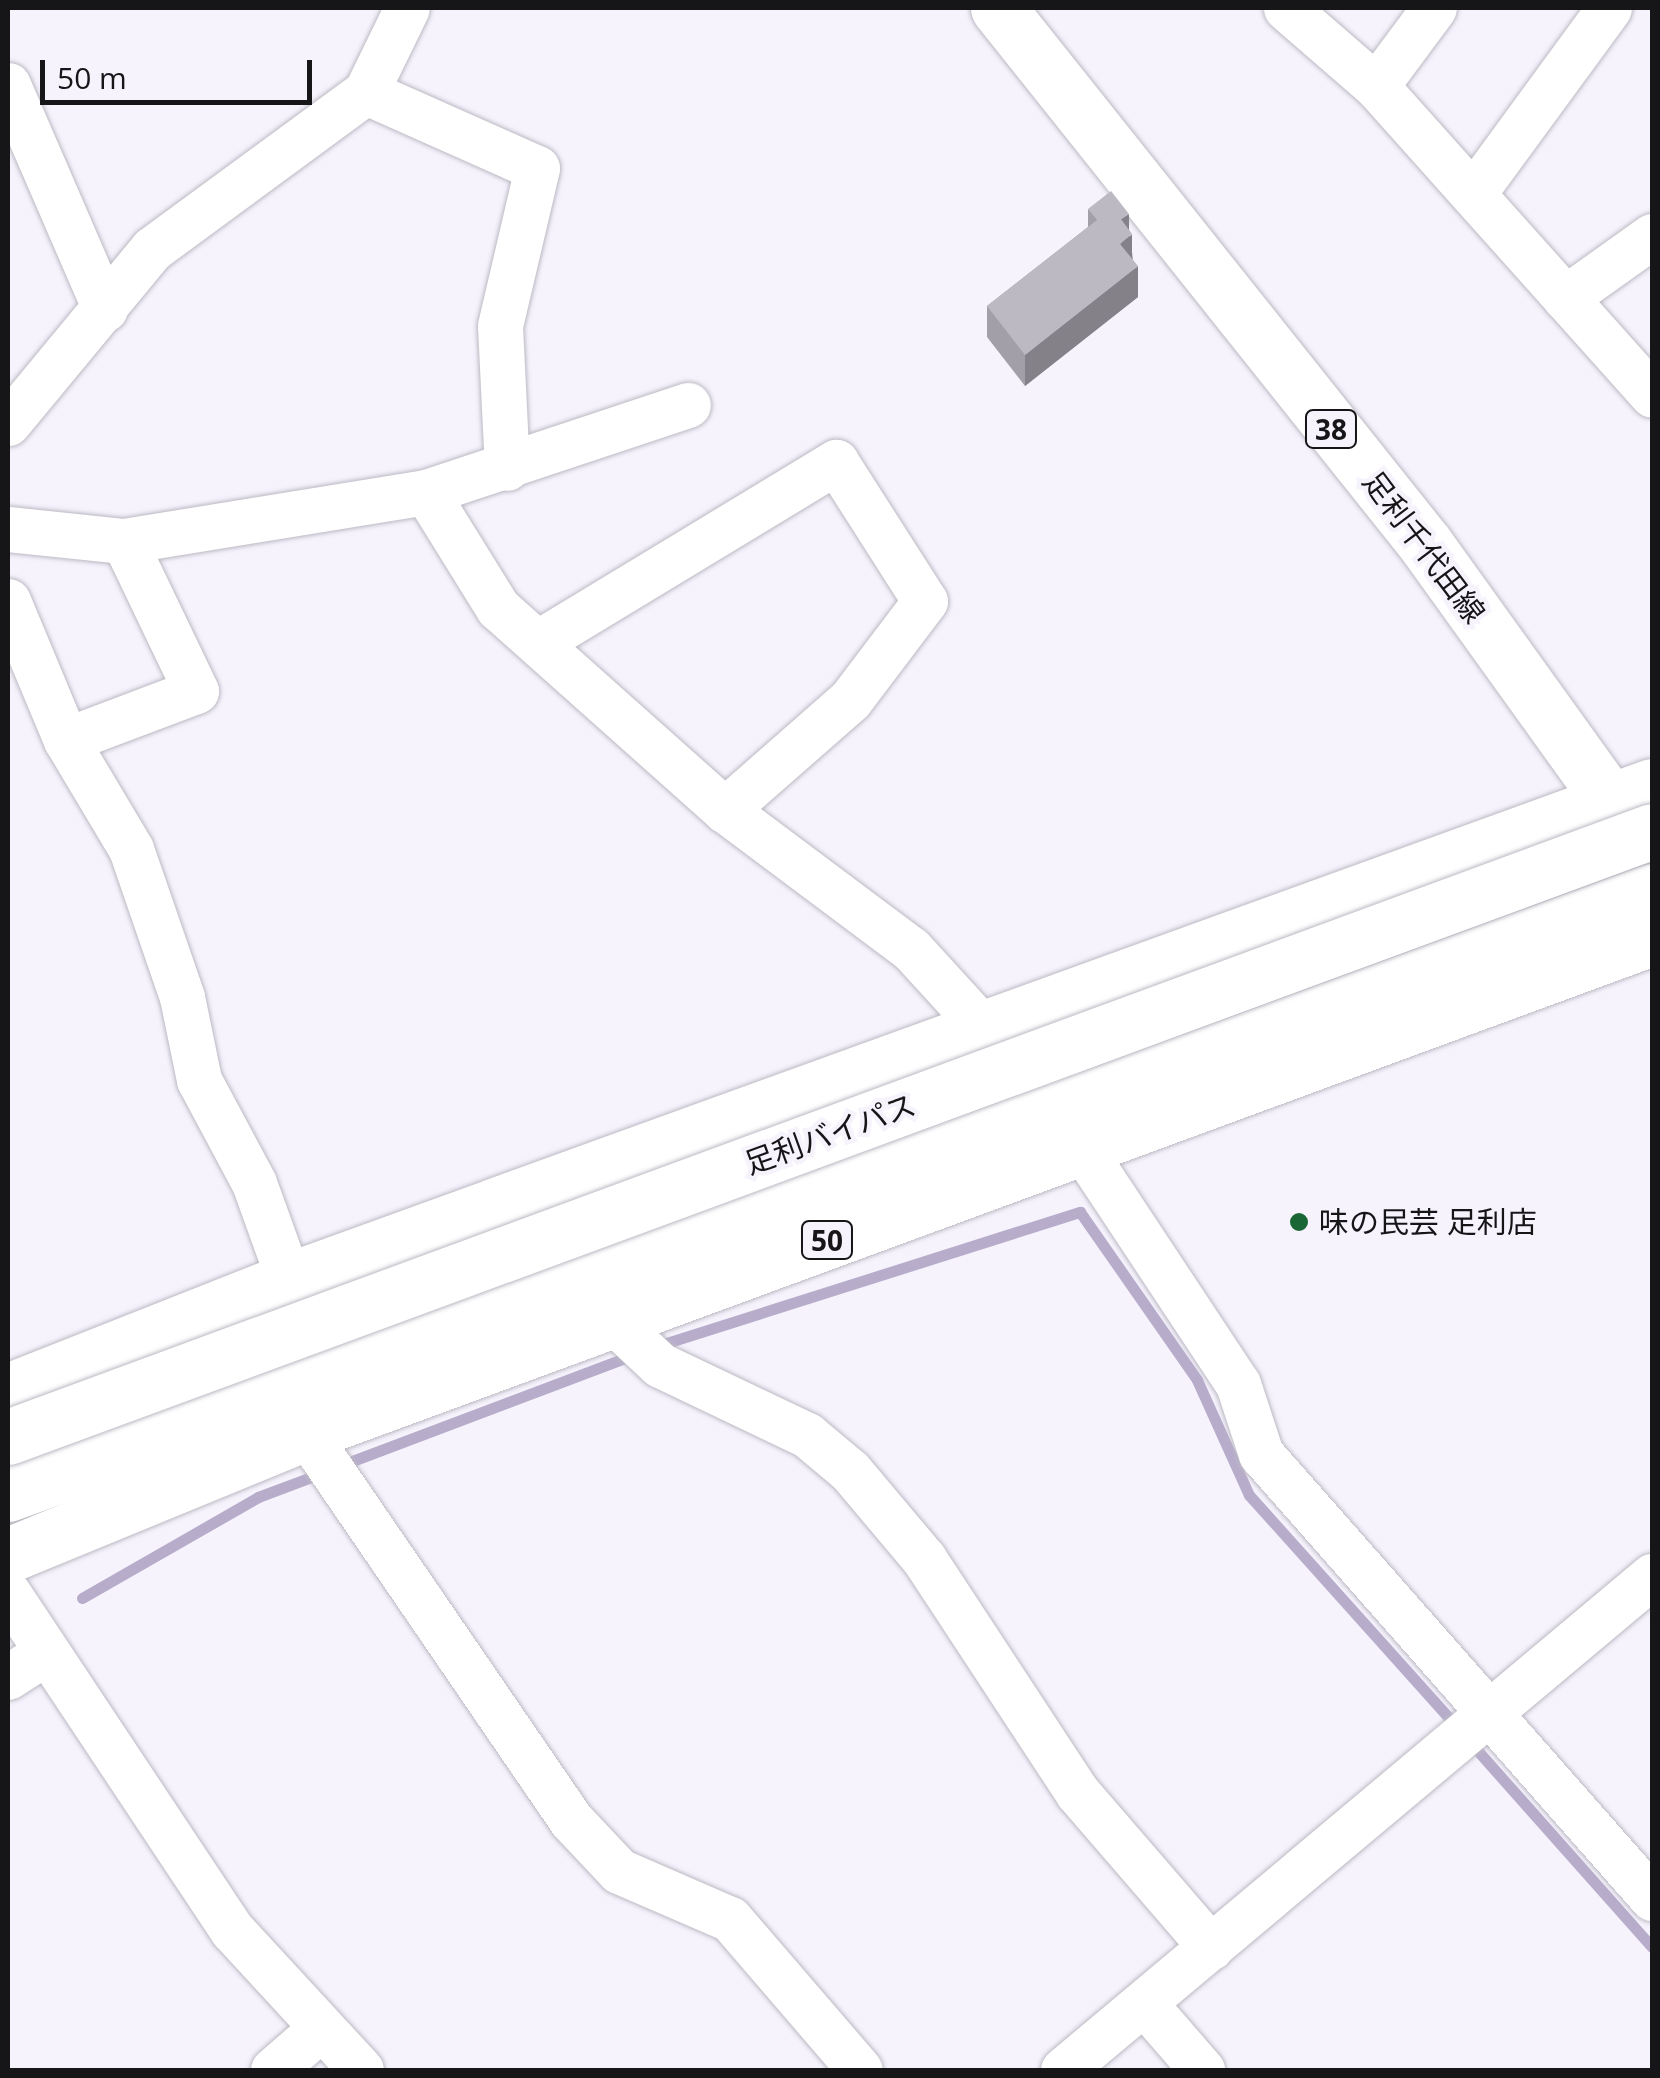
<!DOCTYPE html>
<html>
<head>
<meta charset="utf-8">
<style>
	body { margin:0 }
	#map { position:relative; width:1660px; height:2078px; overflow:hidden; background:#f6f3fd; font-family:"Open Sans","Noto Sans JP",sans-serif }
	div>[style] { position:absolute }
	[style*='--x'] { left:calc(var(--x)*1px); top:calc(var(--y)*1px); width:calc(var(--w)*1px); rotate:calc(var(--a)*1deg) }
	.stream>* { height:11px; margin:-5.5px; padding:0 5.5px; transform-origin:5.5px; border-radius:5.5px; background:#b7adcb }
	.roads { filter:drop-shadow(0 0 2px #bcb9c3) drop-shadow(0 0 2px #bcb9c3) }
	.minor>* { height:45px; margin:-22.5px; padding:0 22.5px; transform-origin:22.5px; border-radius:22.5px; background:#fff }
	.major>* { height:55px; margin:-27.5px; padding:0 27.5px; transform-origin:27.5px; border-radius:27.5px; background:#fff }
	.highway>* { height:55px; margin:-27.5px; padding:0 27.5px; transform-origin:27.5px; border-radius:27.5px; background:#fff }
	.bridges { filter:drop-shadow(0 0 2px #bcb9c3) drop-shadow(0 0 2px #bcb9c3) }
	.highway-bridge>* { height:55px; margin:-27.5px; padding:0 27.5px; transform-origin:27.5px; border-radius:27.5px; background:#fff }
	.wall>* { inset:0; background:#a29fa8 }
	.shaded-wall>* { inset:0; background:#848288 }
	.building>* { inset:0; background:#bcb9c3 }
	.dots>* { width:28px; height:28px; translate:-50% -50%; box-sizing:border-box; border:5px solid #f6f3fd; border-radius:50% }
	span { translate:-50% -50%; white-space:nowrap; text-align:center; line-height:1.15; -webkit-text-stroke:9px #f6f3fd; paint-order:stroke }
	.shield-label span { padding:2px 8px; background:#f6f3fd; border:2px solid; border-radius:8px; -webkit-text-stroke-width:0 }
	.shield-label { font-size:28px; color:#161518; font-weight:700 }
	.street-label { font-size:30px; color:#161518 }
	.poi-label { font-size:30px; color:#161518 }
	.left { translate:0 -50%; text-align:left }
	.frame { position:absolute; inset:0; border:10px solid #161518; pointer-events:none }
	.scale { position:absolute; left:40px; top:60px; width:272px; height:45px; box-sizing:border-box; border:5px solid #161518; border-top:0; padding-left:12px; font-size:30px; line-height:35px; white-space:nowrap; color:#161518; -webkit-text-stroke:8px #f6f3fd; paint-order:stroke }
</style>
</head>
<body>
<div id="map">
	<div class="stream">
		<i style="--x:657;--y:1346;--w:444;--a:-17.6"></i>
		<i style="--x:1080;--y:1212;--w:205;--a:55.1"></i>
		<i style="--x:1197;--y:1380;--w:126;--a:65.7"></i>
		<i style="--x:1249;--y:1495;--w:312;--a:48.1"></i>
		<i style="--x:339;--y:1466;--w:316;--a:-20.7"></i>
		<i style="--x:82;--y:1598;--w:203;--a:-29.8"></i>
		<i style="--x:258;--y:1497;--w:68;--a:-20.6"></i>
		<i style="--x:1469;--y:1741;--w:276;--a:48.4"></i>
	</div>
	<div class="roads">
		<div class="minor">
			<i style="--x:1286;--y:8;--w:119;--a:40.9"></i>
			<i style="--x:1376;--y:86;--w:414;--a:48.2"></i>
			<i style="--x:8;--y:85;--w:244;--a:66.6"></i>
			<i style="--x:1376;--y:86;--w:97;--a:-53.4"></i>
			<i style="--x:366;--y:92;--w:187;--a:24"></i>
			<i style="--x:537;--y:168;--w:162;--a:103.2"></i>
			<i style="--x:500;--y:326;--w:142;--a:87.2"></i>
			<i style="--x:1473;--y:194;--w:230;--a:-53.8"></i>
			<i style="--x:1565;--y:298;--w:107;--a:-35.5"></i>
			<i style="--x:8;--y:423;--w:226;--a:-50.4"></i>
			<i style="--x:152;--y:249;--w:265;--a:-36.3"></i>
			<i style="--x:366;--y:92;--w:93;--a:-64"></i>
			<i style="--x:426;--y:492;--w:276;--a:-18.4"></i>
			<i style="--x:8;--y:529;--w:117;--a:5.9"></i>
			<i style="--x:124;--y:541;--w:306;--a:-9.2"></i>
			<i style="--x:426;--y:492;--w:137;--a:58.2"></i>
			<i style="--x:498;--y:608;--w:304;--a:41.7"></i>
			<i style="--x:725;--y:810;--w:232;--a:36.8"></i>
			<i style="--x:911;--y:949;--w:111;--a:47.6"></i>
			<i style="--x:8;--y:601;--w:151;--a:67.4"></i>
			<i style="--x:66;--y:740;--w:139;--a:-20.7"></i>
			<i style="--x:196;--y:691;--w:166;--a:-115.6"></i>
			<i style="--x:542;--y:640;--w:344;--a:-31.2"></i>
			<i style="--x:836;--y:462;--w:165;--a:57.4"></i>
			<i style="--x:925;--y:601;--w:124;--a:127.1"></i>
			<i style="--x:850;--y:700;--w:167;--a:138.7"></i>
			<i style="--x:66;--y:740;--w:127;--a:59.2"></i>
			<i style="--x:131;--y:849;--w:157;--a:71"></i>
			<i style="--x:182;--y:997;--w:85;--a:78.4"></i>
			<i style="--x:199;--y:1080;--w:117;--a:61.9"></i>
			<i style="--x:254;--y:1183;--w:103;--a:70.2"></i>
			<i style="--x:1081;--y:1147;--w:284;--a:56.5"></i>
			<i style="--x:1238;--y:1384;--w:74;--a:71.8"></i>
			<i style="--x:1261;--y:1454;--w:592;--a:48.63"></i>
			<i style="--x:611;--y:1319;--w:67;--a:43.2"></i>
			<i style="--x:660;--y:1365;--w:163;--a:25.5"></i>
			<i style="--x:807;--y:1435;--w:56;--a:39.9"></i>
			<i style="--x:850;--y:1471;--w:115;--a:49.9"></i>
			<i style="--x:924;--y:1559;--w:279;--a:56.7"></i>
			<i style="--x:1077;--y:1792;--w:205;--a:49.2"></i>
			<i style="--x:306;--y:1433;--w:469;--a:55.6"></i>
			<i style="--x:571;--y:1820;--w:70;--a:46.7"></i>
			<i style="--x:619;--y:1871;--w:121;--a:23.4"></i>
			<i style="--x:730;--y:1919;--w:199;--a:49.3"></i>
			<i style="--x:8;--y:1593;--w:405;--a:56.4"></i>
			<i style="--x:232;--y:1930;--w:190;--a:47.3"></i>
			<i style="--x:8;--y:1677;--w:44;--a:-33"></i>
			<i style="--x:1144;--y:2003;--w:89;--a:49.1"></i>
			<i style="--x:273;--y:2070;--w:61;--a:-41"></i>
			<i style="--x:1063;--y:2070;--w:769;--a:-39.99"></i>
		</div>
		<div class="major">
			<i style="--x:998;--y:8;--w:687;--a:51.44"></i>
			<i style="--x:1426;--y:545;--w:360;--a:54.3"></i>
		</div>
		<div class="highway">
			<i style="--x:8;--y:1391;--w:302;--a:-21.6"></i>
			<i style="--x:289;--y:1280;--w:1450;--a:-19.92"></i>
			<i style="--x:8;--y:1494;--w:1751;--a:-20.14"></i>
			<i style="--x:8;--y:1555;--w:322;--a:-22.3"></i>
			<i style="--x:306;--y:1433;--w:1434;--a:-20.19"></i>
		</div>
	</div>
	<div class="bridges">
		<div class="highway-bridge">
			<i style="--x:8;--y:1437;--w:1752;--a:-20.23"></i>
		</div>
	</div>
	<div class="wall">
		<i style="clip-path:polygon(1088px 209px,1129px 229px,1138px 297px,1025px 386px,987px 337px,987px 306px,1088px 227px)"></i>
	</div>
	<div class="shaded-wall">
		<i style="clip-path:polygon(1129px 214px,1129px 237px,1132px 234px,1132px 265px,1120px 274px,1121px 219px)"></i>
		<i style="clip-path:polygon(1138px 266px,1138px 297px,1025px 386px,1025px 355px)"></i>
	</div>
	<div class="building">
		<i style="clip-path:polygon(1111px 191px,1129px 214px,1121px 219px,1132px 234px,1120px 244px,1138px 266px,1025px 355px,987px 306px,1097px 220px,1088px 209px)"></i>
	</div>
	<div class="dots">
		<i style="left:1299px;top:1222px;background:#1a6634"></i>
	</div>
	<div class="shield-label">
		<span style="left:1331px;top:429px">38</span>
		<span style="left:827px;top:1240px">50</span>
	</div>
	<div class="street-label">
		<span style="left:1424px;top:547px;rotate:53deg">足利千代田線</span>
		<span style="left:830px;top:1134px;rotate:-20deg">足利バイパス</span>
	</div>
	<div class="poi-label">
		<span class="left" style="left:1319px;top:1222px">味の民芸 足利店</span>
	</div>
	<div class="frame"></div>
	<div class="scale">50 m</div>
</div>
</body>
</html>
